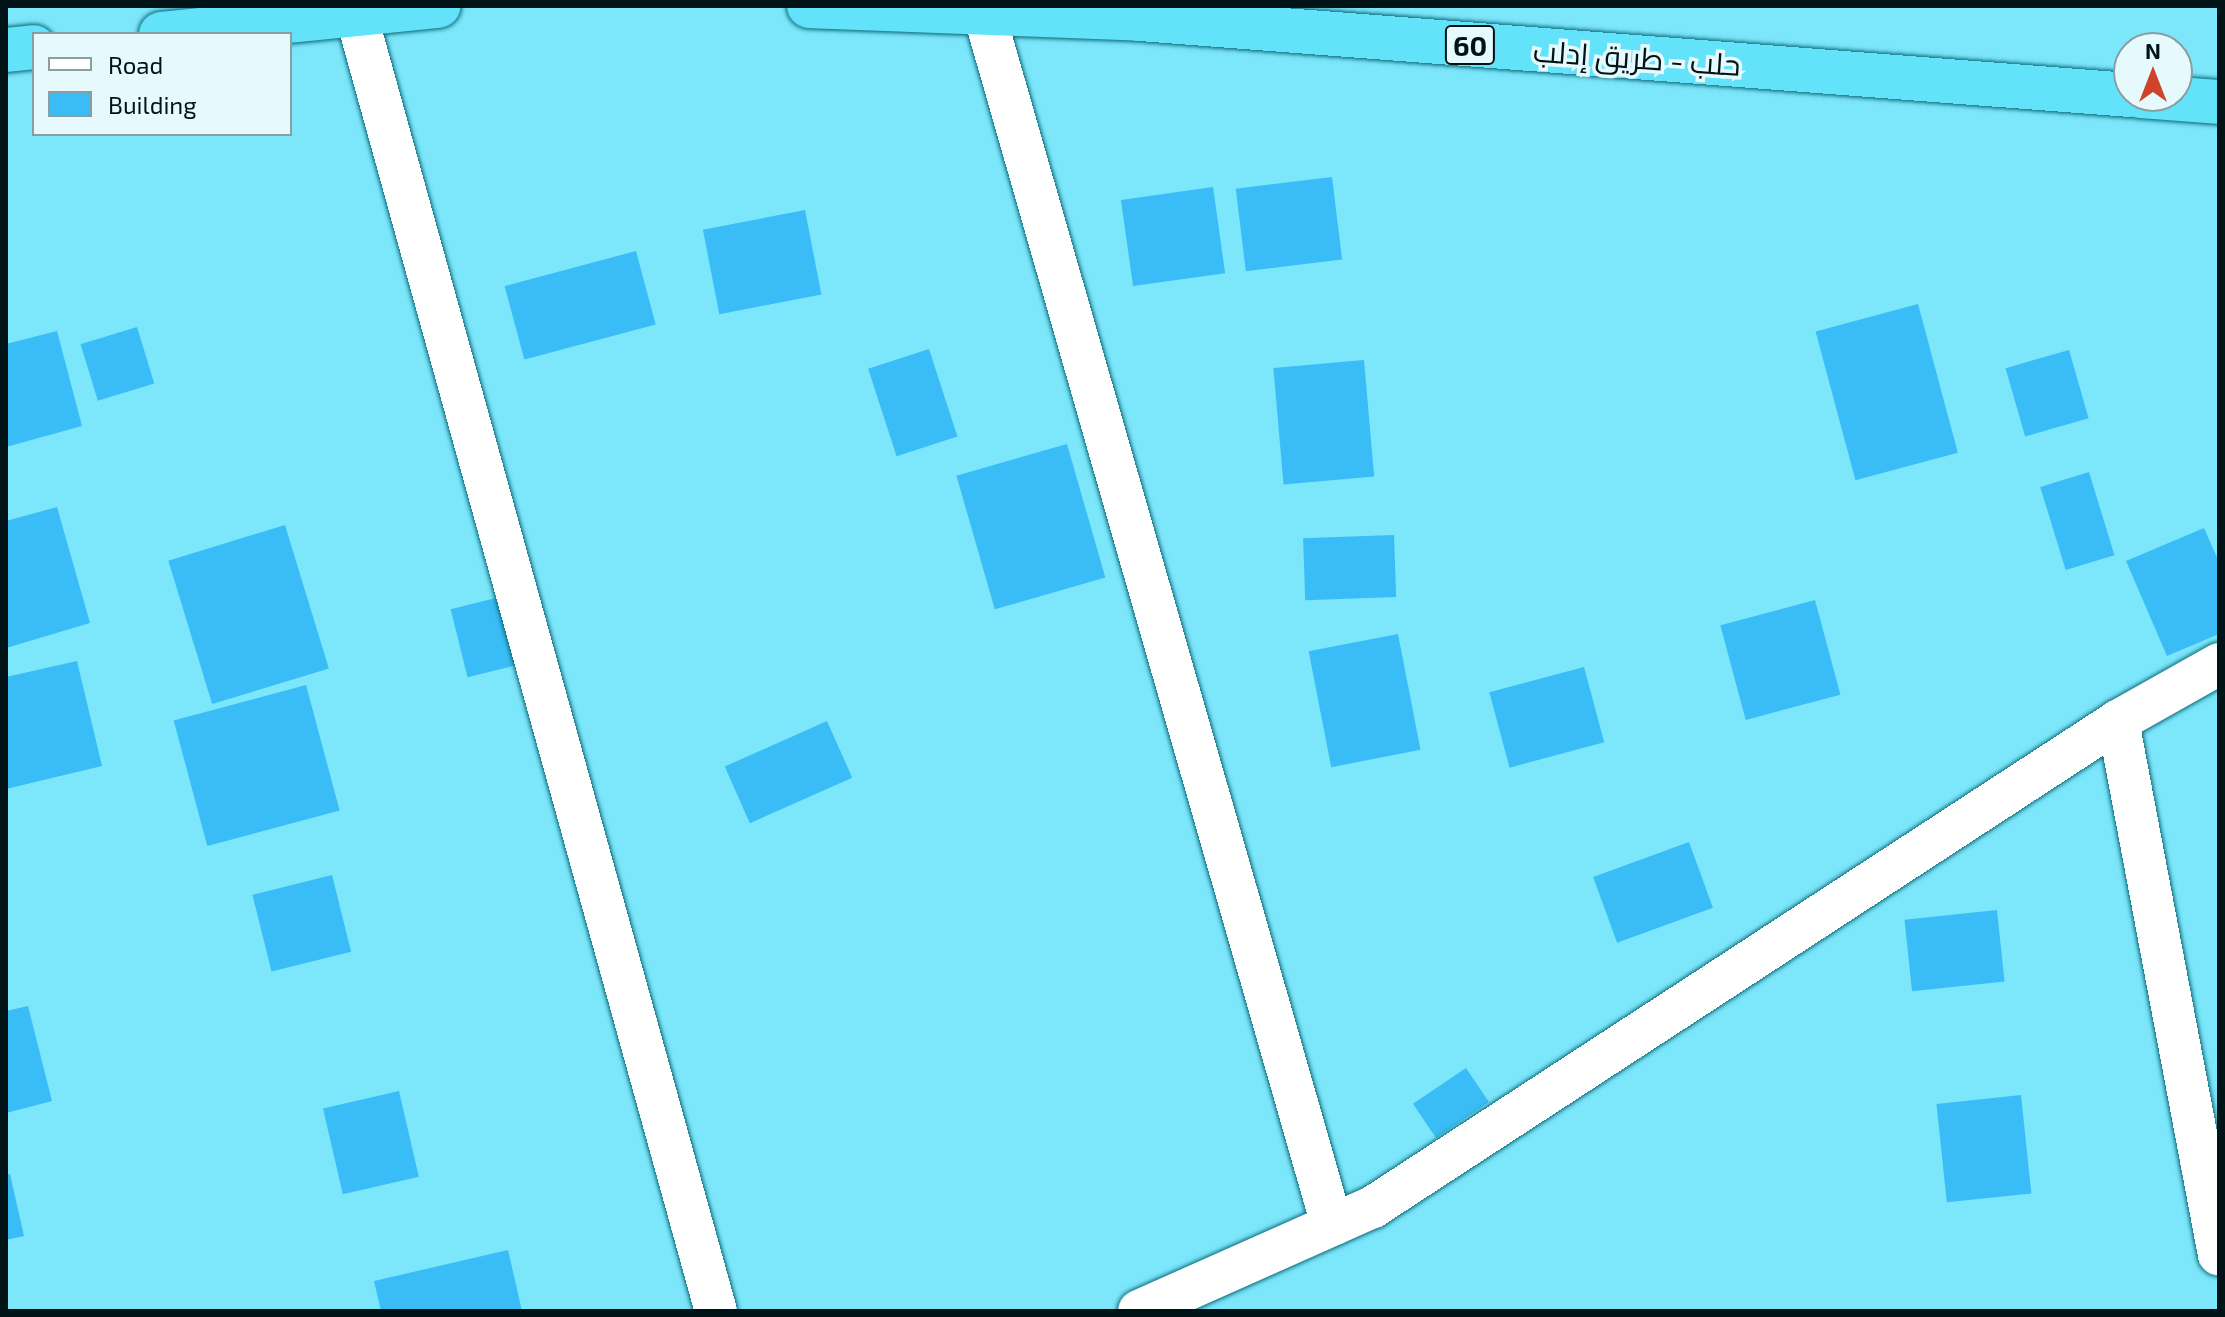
<!DOCTYPE html>
<html>
<head>
<meta charset="utf-8">
<style>
	body { margin:0 }
	#map { position:relative; width:2225px; height:1317px; overflow:hidden; background:#7ce6fb; font-family:"Exo 2",Cairo,sans-serif }
	div>[style] { position:absolute }
	[style*='--x'] { left:calc(var(--x)*1px); top:calc(var(--y)*1px); width:calc(var(--w)*1px); rotate:calc(var(--a)*1deg) }
	.building>* { inset:0; background:#3abdf6; transform-origin:0 0 }
	.roads { filter:drop-shadow(0 0 2px #0a6a79) drop-shadow(0 0 2px #0a6a79) }
	.minor>* { height:42px; margin:-21px; padding:0 21px; transform-origin:21px; border-radius:21px; background:#fff }
	.trunk>* { height:44px; margin:-22px; padding:0 22px; transform-origin:22px; border-radius:22px; background:#63e3fa }
	span { translate:-50% -50%; white-space:nowrap; text-align:center; line-height:1.15; -webkit-text-stroke:7px #e6f9fd; paint-order:stroke }
	.shield-label span { padding:2px 6px; background:#e6f9fd; border:2px solid; border-radius:6px; -webkit-text-stroke-width:0 }
	.shield-label { font-size:28px; color:#001418; font-weight:700 }
	.street-label { font-size:30px; color:#001418 }
	.frame { position:absolute; inset:0; border:8px solid #001418; pointer-events:none }
	.legend { position:absolute; left:32px; top:32px; width:260px; height:104px; box-sizing:border-box; background:#e6f9fd; border:2px solid #8a9da1; margin:0; padding:10px 14px; list-style:none; font-size:24px; color:#001418 }
	.legend li { display:flex; align-items:center; gap:16px; height:40px }
	.legend b { width:40px; border:2px solid #8a9da1 }
	.north { position:absolute; left:2113px; top:32px; width:80px; height:80px; box-sizing:border-box; background:#e6f9fd; border:2px solid #8a9da1; border-radius:50%; rotate:0deg; font-size:22px; font-weight:700; line-height:32px; text-align:center; color:#001418 }
	.north::after { content:''; display:block; margin:auto; width:28px; height:36px; background:#ce432c; clip-path:polygon(50% 0,100% 100%,50% 72%,0 100%) }
</style>
</head>
<body>
<div id="map">
	<div class="building">
		<i style="left:1332px;top:177px;width:83px;height:97px;rotate:83deg"></i>
		<i style="left:1213px;top:187px;width:87px;height:93px;rotate:82deg"></i>
		<i style="left:805px;top:210px;width:86px;height:104px;rotate:79deg"></i>
		<i style="left:636px;top:251px;width:76px;height:136px;rotate:75deg"></i>
		<i style="left:1918px;top:304px;width:154px;height:106px;rotate:75deg"></i>
		<i style="left:137px;top:327px;width:59px;height:59px;rotate:73deg"></i>
		<i style="clip-path:polygon(57px 331px,82px 426px,6px 447px,6px 344px)"></i>
		<i style="left:929px;top:349px;width:92px;height:64px;rotate:72deg"></i>
		<i style="left:2069px;top:350px;width:71px;height:66px;rotate:74deg"></i>
		<i style="left:1364px;top:360px;width:117px;height:91px;rotate:85deg"></i>
		<i style="left:1067px;top:444px;width:139px;height:115px;rotate:74deg"></i>
		<i style="left:2089px;top:472px;width:87px;height:51px;rotate:73deg"></i>
		<i style="clip-path:polygon(57px 507px,90px 623px,6px 648px,6px 521px)"></i>
		<i style="left:285px;top:525px;width:150px;height:122px;rotate:73deg"></i>
		<i style="clip-path:polygon(2204px 528px,2219px 562px,2219px 634px,2167px 656px,2126px 561px)"></i>
		<i style="left:1394px;top:535px;width:62px;height:91px;rotate:88deg"></i>
		<i style="left:504px;top:596px;width:70px;height:55px;rotate:76deg"></i>
		<i style="left:1815px;top:600px;width:98px;height:98px;rotate:75deg"></i>
		<i style="left:1398px;top:634px;width:118px;height:91px;rotate:79deg"></i>
		<i style="clip-path:polygon(77px 661px,102px 766px,6px 789px,6px 677px)"></i>
		<i style="left:1584px;top:667px;width:78px;height:98px;rotate:75deg"></i>
		<i style="left:306px;top:685px;width:130px;height:137px;rotate:75deg"></i>
		<i style="left:827px;top:721px;width:62px;height:112px;rotate:66deg"></i>
		<i style="left:1689px;top:842px;width:70px;height:102px;rotate:70deg"></i>
		<i style="left:332px;top:875px;width:79px;height:82px;rotate:76deg"></i>
		<i style="left:1997px;top:910px;width:72px;height:93px;rotate:84deg"></i>
		<i style="clip-path:polygon(28px 1006px,52px 1101px,6px 1113px,6px 1011px)"></i>
		<i style="left:1466px;top:1068px;width:41px;height:64px;rotate:56deg"></i>
		<i style="left:399px;top:1091px;width:88px;height:78px;rotate:77deg"></i>
		<i style="left:2021px;top:1095px;width:99px;height:85px;rotate:84deg"></i>
		<i style="clip-path:polygon(10px 1174px,24px 1236px,6px 1240px,6px 1175px)"></i>
		<i style="clip-path:polygon(508px 1250px,522px 1311px,381px 1311px,374px 1281px)"></i>
	</div>
	<div class="roads">
		<div class="minor">
			<i style="--x:984;--y:13;--w:1261;--a:73.98"></i>
			<i style="--x:356;--y:14;--w:1346;--a:74.49"></i>
			<i style="--x:2118;--y:721;--w:543;--a:79.29"></i>
			<i style="--x:1139;--y:1311;--w:256;--a:-24"></i>
			<i style="--x:1373;--y:1207;--w:890;--a:-33.12"></i>
			<i style="--x:2118;--y:721;--w:116;--a:-29.4"></i>
		</div>
		<div class="trunk">
			<i style="--x:809;--y:6;--w:331;--a:2.2"></i>
			<i style="--x:1140;--y:19;--w:992;--a:4.39"></i>
			<i style="--x:161;--y:34;--w:279;--a:-5.8"></i>
			<i style="--x:6;--y:50;--w:28;--a:-6"></i>
			<i style="--x:2140;--y:96;--w:79;--a:4.3"></i>
		</div>
	</div>
	<div class="shield-label">
		<span style="left:1470px;top:45px">60</span>
	</div>
	<div class="street-label">
		<span style="left:1637px;top:57px;rotate:4deg">حلب - طريق إدلب</span>
	</div>
	<div class="frame"></div>
	<ul class="legend">
	<li><b style="height:10px;background:#fff"></b>Road</li>
	<li><b style="height:22px;background:#3abdf6"></b>Building</li>
	</ul>
	<div class="north">N</div>
</div>
</body>
</html>
